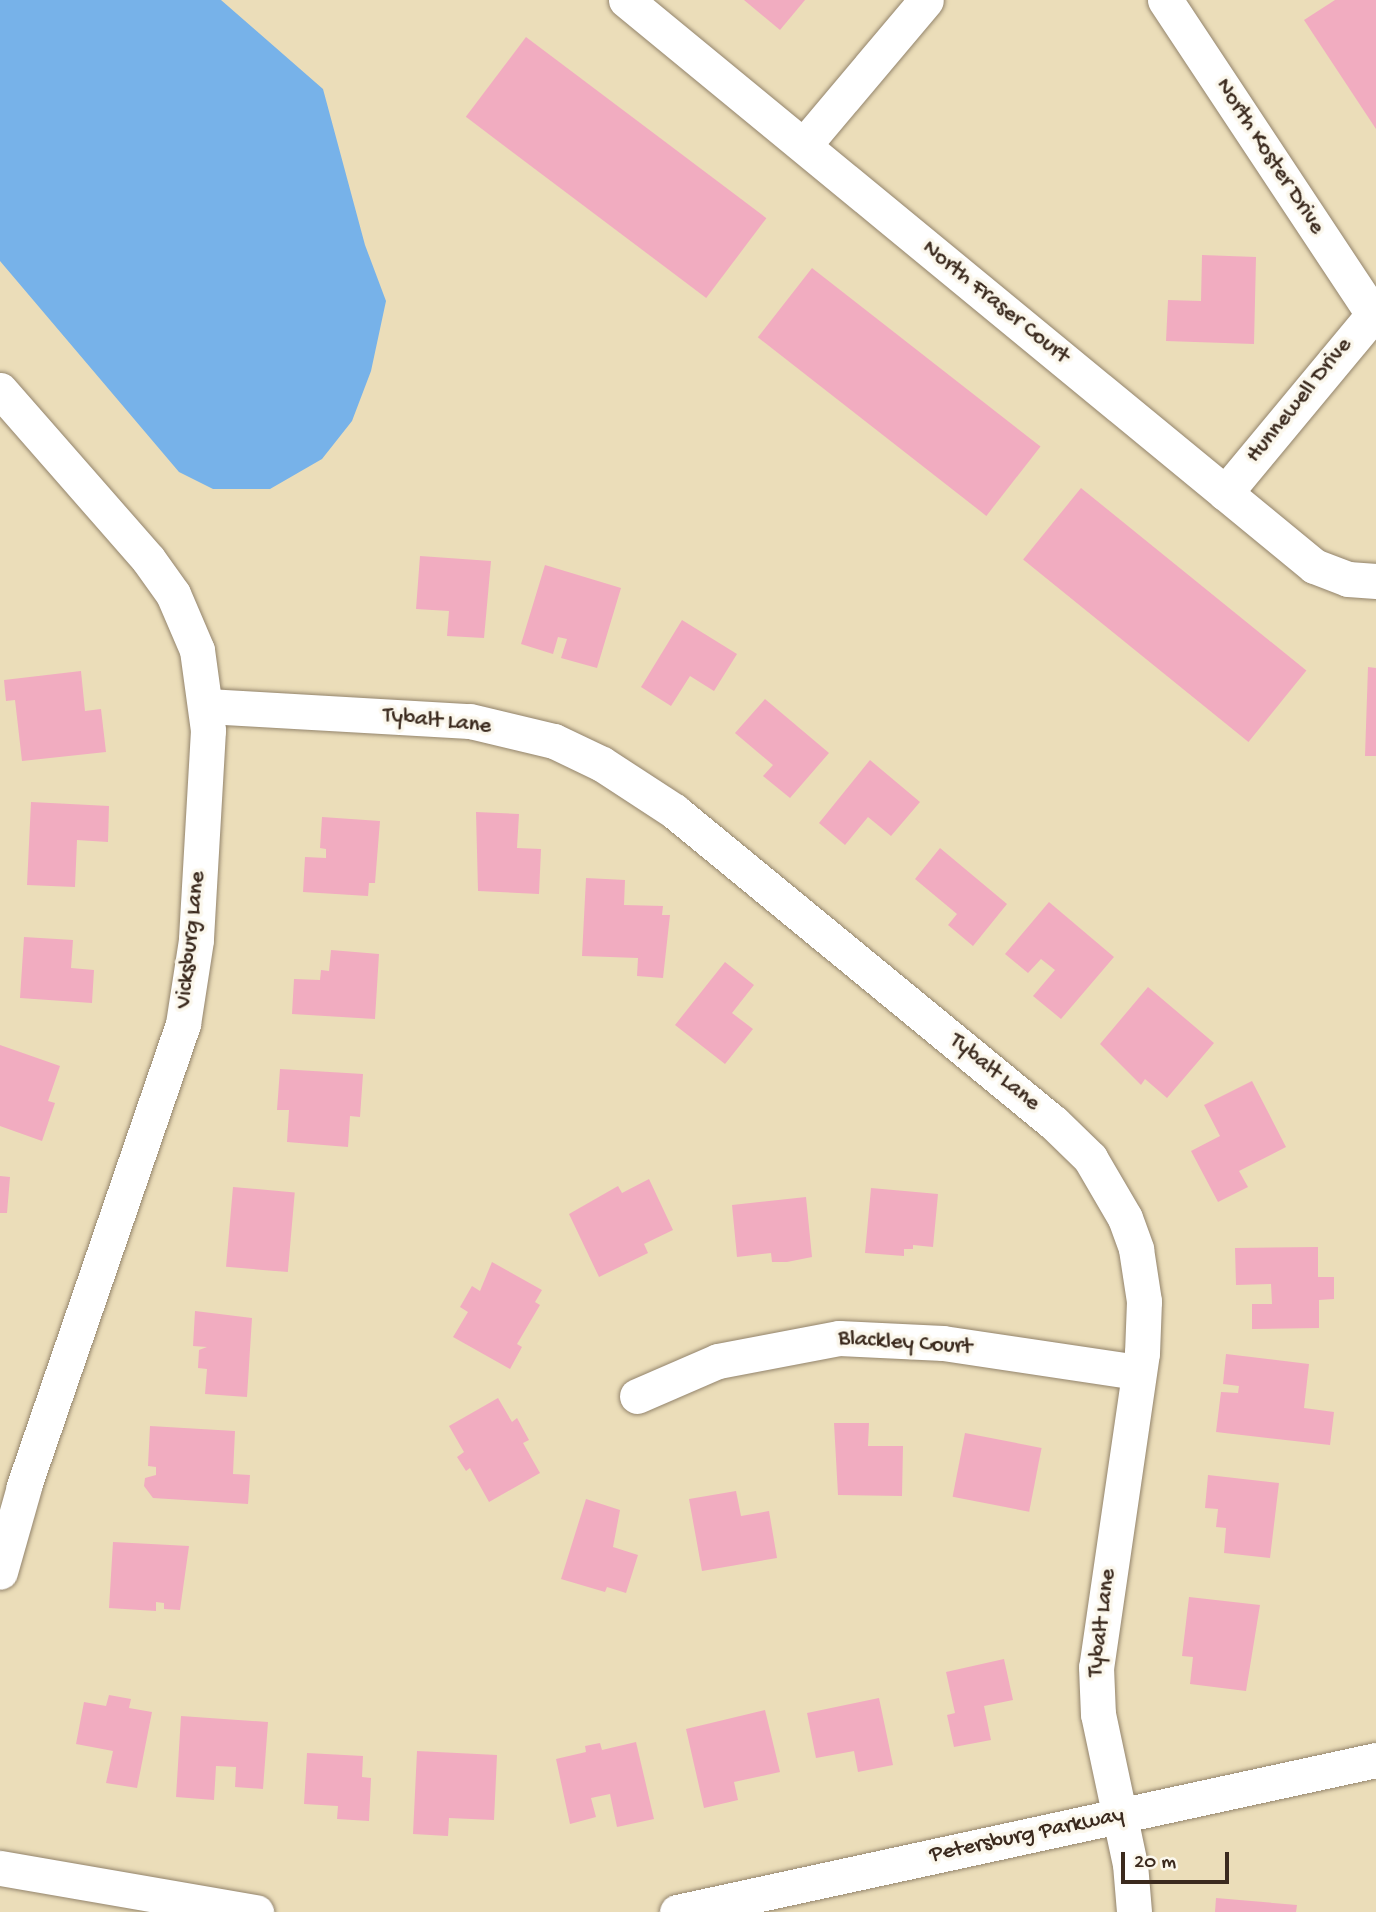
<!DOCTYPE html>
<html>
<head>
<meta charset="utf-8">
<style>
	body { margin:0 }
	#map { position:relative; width:1376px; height:1912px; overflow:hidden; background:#ebddb9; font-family:"Gochi Hand",sans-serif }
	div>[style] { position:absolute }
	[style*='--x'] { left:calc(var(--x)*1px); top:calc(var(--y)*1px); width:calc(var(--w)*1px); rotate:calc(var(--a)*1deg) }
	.water>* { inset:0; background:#77b2e9 }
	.building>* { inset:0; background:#f1acc0; transform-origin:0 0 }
	.roads { filter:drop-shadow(0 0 2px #93846c) drop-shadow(0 0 2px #93846c) }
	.minor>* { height:35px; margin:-17.5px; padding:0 17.5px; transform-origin:17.5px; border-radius:17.5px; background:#fff }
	span { translate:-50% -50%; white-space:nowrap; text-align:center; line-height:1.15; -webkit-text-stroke:7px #fbf7ec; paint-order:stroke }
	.street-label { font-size:23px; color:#3b2a1e }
	.scale { position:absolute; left:1121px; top:1852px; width:108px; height:32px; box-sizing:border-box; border:4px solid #3b2a1e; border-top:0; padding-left:9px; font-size:21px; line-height:24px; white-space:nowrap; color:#3b2a1e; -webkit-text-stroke:5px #fbf7ec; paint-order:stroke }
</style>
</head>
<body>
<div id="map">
	<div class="water">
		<i style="clip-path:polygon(0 0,221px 0,323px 89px,365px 245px,386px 301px,371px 371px,352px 421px,322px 459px,270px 489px,213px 489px,179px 472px,0 261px)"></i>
	</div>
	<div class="building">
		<i style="clip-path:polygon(744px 0,805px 0,780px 30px)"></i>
		<i style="clip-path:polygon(1335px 0,1376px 0,1376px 129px,1304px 20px)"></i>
		<i style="left:526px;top:37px;width:301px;height:100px;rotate:37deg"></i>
		<i style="clip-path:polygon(1202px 255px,1256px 257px,1254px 344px,1166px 341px,1168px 300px,1201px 301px)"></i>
		<i style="left:812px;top:268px;width:290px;height:88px;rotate:38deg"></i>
		<i style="left:1081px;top:488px;width:290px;height:92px;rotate:39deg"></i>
		<i style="clip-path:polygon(420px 556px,491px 561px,484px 638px,447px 636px,449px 611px,416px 609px)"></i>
		<i style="clip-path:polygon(545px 565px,621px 588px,597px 668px,561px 658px,567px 639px,558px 637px,553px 654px,521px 644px)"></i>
		<i style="clip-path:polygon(682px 620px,737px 654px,714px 691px,690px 676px,671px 706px,641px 687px)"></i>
		<i style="clip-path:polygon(1368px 667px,1376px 668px,1376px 756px,1365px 756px)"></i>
		<i style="clip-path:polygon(81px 671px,85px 711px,101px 709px,106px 752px,22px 761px,15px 700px,6px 701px,4px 680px)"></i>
		<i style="clip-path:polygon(765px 699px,829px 753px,790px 798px,763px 776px,773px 765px,735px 733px)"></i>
		<i style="clip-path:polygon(870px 760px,920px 802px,891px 836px,868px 817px,845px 845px,819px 823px)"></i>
		<i style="clip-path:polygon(31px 802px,109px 806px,108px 842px,77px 840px,75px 887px,27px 885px)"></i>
		<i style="clip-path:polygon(476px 812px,519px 814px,517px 848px,541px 849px,539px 894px,478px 891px)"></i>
		<i style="clip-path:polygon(322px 817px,380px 821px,375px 883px,369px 883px,368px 896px,303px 892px,305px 857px,326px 858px,326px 849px,320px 848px)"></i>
		<i style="clip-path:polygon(940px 848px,1007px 904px,973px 946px,948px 925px,957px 914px,915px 879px)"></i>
		<i style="clip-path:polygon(586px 878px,625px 880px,624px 905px,663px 906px,662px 915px,670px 915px,663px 978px,637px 976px,638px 958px,582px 956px)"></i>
		<i style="clip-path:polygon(1049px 902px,1114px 957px,1061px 1019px,1033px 996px,1055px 970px,1041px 959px,1028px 973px,1005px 954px)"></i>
		<i style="clip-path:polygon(24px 937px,73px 940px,71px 968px,94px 970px,92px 1003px,20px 998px)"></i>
		<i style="clip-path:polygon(331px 950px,379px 954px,375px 1019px,292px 1014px,294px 979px,320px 980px,321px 970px,329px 971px)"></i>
		<i style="clip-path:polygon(725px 962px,754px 985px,732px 1013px,753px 1029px,725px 1064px,675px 1025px)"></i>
		<i style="clip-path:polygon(1148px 987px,1214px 1043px,1167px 1098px,1145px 1079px,1141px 1085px,1100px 1044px)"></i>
		<i style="clip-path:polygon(0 1045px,60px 1066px,48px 1101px,55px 1103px,42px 1141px,0 1126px)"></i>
		<i style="clip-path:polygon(280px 1069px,363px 1074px,360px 1117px,350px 1116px,348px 1147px,287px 1142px,289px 1110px,277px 1110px)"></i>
		<i style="clip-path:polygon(1252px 1081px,1286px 1147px,1239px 1171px,1248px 1187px,1218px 1202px,1191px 1151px,1220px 1136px,1204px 1105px)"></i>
		<i style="clip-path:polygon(0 1176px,10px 1177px,7px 1213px,0 1213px)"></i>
		<i style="clip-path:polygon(649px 1179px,673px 1230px,644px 1244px,648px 1253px,599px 1277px,569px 1214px,618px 1186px,622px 1193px)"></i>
		<i style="left:233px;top:1187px;width:62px;height:80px;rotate:5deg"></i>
		<i style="clip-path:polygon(871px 1188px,938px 1194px,933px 1247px,913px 1245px,913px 1249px,904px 1249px,904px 1256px,865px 1253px)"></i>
		<i style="clip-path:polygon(806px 1197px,812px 1257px,787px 1262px,772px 1262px,771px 1253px,737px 1257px,732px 1205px)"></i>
		<i style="clip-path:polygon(1318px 1247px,1318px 1277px,1334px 1277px,1334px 1299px,1319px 1300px,1319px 1328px,1252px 1329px,1252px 1304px,1272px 1304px,1271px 1284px,1236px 1285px,1235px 1248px)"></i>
		<i style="clip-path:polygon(492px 1262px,542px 1290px,535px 1302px,540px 1305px,517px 1344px,522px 1347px,510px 1369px,453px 1337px,468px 1312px,460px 1307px,472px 1286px,480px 1291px)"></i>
		<i style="clip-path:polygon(195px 1311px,252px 1318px,247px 1397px,205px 1394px,207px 1369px,198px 1368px,199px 1350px,207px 1347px,193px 1346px)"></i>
		<i style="clip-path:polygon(1226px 1354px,1309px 1364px,1304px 1408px,1334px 1412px,1330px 1445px,1216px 1432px,1221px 1392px,1238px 1393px,1239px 1386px,1223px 1384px)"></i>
		<i style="clip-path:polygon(498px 1398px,512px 1422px,517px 1418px,529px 1440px,523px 1443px,540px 1473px,489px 1502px,470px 1468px,466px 1471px,457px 1457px,464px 1452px,449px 1426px)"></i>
		<i style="clip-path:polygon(834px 1423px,869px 1423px,868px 1446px,903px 1446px,902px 1496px,838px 1495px)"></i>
		<i style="clip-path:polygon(150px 1426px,235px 1431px,233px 1474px,250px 1475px,248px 1504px,153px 1498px,144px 1486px,145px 1478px,156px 1475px,156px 1467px,148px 1466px)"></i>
		<i style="left:965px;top:1433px;width:78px;height:65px;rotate:11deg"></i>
		<i style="clip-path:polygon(1208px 1475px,1279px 1483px,1270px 1558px,1224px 1553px,1226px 1528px,1216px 1527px,1218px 1509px,1205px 1508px)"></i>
		<i style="clip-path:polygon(736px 1491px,741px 1516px,769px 1511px,777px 1558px,702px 1571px,689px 1499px)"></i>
		<i style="clip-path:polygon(586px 1499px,620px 1510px,613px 1547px,638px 1555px,626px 1593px,607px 1587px,605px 1592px,561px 1579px)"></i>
		<i style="clip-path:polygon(113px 1542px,189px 1546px,180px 1610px,164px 1609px,164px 1603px,156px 1602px,156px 1611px,109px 1608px)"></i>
		<i style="clip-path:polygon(1189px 1597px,1260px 1605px,1246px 1691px,1190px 1684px,1193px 1657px,1182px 1656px)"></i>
		<i style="clip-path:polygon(1004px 1659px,1013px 1700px,984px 1706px,991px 1740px,954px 1747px,947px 1715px,955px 1713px,946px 1672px)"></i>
		<i style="clip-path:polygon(109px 1695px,131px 1699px,129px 1708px,152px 1712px,137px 1788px,106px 1783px,113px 1751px,76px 1744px,84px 1702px,106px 1706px)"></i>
		<i style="clip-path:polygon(879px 1698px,893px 1765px,858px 1772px,854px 1751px,816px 1758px,807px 1713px)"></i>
		<i style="clip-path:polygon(765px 1710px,780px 1772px,734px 1782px,738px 1800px,704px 1808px,686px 1729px)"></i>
		<i style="clip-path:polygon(181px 1716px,268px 1722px,263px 1789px,235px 1787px,236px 1767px,216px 1766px,214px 1800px,176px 1797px)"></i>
		<i style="clip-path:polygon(636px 1742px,654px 1819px,617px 1827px,610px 1794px,591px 1798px,596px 1817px,570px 1824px,556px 1759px,586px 1752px,585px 1746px,600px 1743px,602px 1750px)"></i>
		<i style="clip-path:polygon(417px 1751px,497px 1755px,494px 1820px,449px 1818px,448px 1836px,413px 1834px)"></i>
		<i style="clip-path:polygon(307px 1753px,363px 1756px,362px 1777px,371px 1778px,369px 1821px,337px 1819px,338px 1806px,304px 1804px)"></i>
		<i style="clip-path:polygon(1216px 1898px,1297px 1905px,1296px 1912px,1215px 1912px)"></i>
	</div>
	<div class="roads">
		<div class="minor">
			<i style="--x:626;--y:0;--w:891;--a:39.44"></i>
			<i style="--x:1314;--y:566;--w:36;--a:21"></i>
			<i style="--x:1348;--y:579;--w:28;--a:4"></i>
			<i style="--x:1165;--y:0;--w:375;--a:56.5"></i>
			<i style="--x:804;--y:145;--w:189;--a:-49.9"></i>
			<i style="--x:0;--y:390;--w:225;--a:48.8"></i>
			<i style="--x:148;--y:559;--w:43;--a:54.5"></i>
			<i style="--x:173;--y:594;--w:61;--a:66.8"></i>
			<i style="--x:197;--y:650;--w:81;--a:82.2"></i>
			<i style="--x:208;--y:730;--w:210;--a:93.3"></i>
			<i style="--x:196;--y:940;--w:85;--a:98.8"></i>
			<i style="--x:183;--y:1024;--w:490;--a:109"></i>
			<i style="--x:24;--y:1487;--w:88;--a:105.8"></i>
			<i style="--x:1225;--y:493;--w:236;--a:-50.3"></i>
			<i style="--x:207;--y:706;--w:263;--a:3.3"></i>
			<i style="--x:470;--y:721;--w:86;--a:13.4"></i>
			<i style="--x:554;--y:741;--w:53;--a:25.6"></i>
			<i style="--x:602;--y:764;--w:86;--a:33.1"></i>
			<i style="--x:674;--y:811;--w:490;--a:39.4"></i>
			<i style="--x:1053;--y:1122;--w:52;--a:44.2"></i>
			<i style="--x:1090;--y:1158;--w:69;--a:59.7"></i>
			<i style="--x:1125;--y:1218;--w:33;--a:70"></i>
			<i style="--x:1136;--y:1249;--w:53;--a:81.3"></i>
			<i style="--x:1144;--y:1301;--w:52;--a:92.2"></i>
			<i style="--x:1142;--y:1353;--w:317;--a:98.3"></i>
			<i style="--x:1096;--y:1667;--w:47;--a:87.6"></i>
			<i style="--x:1098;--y:1714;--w:153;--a:78"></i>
			<i style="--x:1130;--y:1864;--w:48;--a:85.2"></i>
			<i style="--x:637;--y:1396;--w:88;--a:-23.4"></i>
			<i style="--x:718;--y:1361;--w:123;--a:-10.8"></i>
			<i style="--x:839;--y:1338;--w:104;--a:2.8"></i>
			<i style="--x:943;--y:1343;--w:197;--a:8.5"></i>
			<i style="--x:0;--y:1868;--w:260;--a:9.8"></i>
			<i style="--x:677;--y:1912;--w:715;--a:-12.27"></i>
		</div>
	</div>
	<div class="street-label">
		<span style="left:1269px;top:157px;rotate:57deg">North Koster Drive</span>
		<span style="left:995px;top:303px;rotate:39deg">North Fraser Court</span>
		<span style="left:1300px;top:401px;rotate:-51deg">Hunnewell Drive</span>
		<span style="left:437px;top:722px;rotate:6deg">Tybalt Lane</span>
		<span style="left:192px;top:940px;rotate:-84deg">Vicksburg Lane</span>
		<span style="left:994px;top:1073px;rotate:39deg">Tybalt Lane</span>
		<span style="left:905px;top:1344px;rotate:4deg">Blackley Court</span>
		<span style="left:1103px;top:1623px;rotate:-83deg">Tybalt Lane</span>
		<span style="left:1027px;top:1836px;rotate:-12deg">Petersburg Parkway</span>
	</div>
	<div class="scale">20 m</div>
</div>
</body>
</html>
